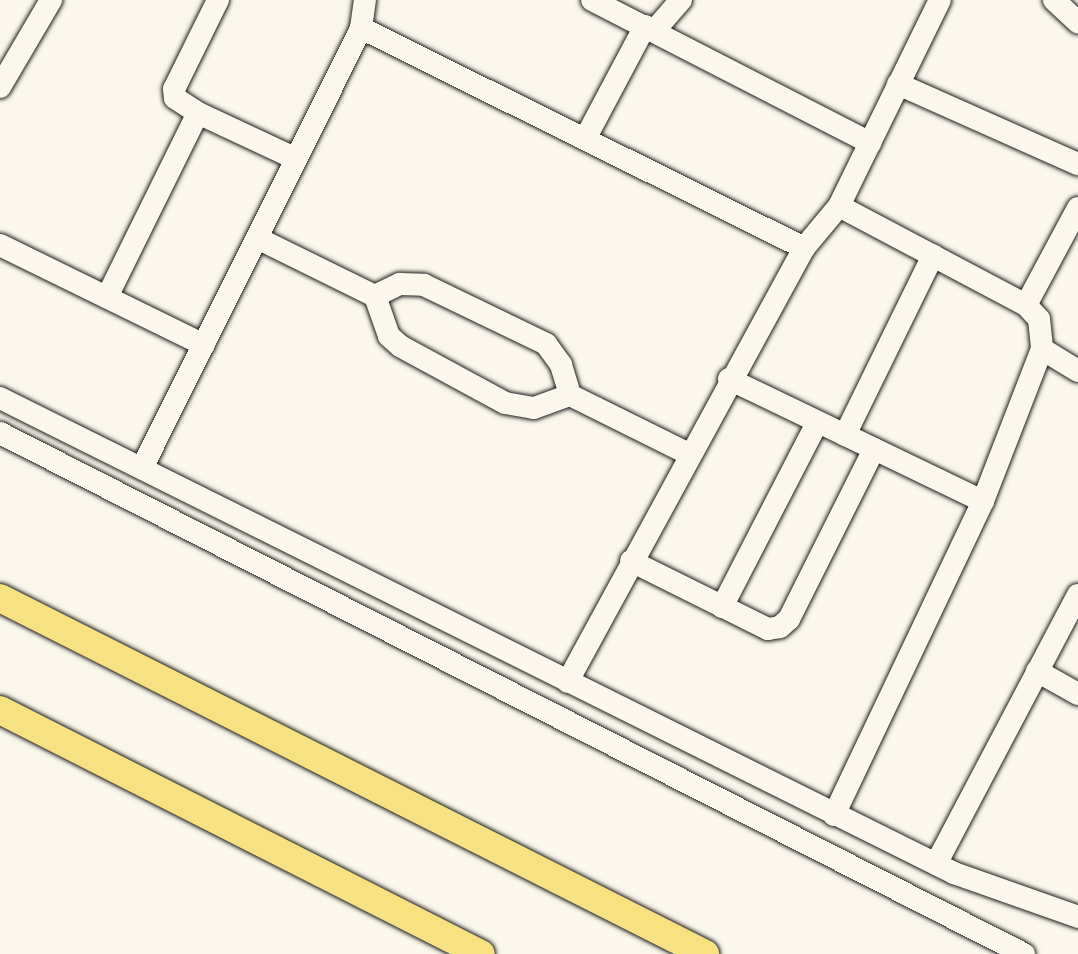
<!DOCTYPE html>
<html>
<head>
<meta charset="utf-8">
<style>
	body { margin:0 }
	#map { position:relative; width:1078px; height:954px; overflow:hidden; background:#fbf7ec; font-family:Mali,sans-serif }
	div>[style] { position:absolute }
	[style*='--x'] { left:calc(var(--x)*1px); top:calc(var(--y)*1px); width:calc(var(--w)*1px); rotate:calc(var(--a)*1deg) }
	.roads { filter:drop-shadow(0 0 2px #1c1c1c) drop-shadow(0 0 2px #1c1c1c) }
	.minor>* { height:22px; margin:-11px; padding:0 11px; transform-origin:11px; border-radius:11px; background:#fbf7ec }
	.major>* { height:28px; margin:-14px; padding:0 14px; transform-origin:14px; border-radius:14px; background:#f7e281 }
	span { translate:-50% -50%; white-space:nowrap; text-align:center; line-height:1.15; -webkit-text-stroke:6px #fbf7ec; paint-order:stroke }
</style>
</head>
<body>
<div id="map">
	<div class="roads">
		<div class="minor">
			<i style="--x:218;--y:0;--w:99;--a:116.3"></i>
			<i style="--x:174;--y:89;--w:9;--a:84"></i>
			<i style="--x:175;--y:98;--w:27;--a:33"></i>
			<i style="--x:198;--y:113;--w:108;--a:25.1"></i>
			<i style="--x:592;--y:0;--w:313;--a:27.2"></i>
			<i style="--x:1054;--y:0;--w:33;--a:43"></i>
			<i style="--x:361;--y:28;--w:28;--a:-82"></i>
			<i style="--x:654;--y:31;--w:41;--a:-48.9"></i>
			<i style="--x:898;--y:84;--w:197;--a:24"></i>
			<i style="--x:0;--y:87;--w:101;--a:-59.6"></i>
			<i style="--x:585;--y:139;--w:128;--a:-62"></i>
			<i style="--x:839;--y:206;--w:212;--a:27.9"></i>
			<i style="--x:1026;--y:305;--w:19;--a:47"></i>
			<i style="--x:1039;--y:319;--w:30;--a:84"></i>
			<i style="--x:257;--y:238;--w:131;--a:26.2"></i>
			<i style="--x:375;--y:296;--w:28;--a:-26"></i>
			<i style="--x:400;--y:284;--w:24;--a:2"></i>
			<i style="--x:424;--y:285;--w:136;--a:25.8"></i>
			<i style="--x:546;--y:344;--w:26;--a:54"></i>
			<i style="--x:561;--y:365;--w:31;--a:73"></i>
			<i style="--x:570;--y:395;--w:133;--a:26.4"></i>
			<i style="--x:0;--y:245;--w:227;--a:26.1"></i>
			<i style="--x:804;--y:248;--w:55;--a:-50.2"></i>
			<i style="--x:839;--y:206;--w:229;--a:-63.9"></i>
			<i style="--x:375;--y:296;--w:42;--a:70.7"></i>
			<i style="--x:389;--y:336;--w:15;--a:42"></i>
			<i style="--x:400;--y:346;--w:119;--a:28.5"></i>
			<i style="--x:505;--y:403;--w:29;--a:10"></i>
			<i style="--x:534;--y:408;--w:38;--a:-20"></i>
			<i style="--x:107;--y:297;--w:205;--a:-63.7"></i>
			<i style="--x:1026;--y:305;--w:110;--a:-61.8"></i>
			<i style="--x:729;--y:379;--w:282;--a:25.7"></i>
			<i style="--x:0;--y:398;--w:1066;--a:26.47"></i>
			<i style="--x:954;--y:873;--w:132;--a:19.5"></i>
			<i style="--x:0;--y:433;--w:1149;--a:26.97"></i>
			<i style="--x:845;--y:435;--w:200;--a:-63.9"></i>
			<i style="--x:142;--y:468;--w:491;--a:-63.5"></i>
			<i style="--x:361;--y:28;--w:495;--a:26.4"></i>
			<i style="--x:804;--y:248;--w:494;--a:118.6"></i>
			<i style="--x:631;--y:561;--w:153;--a:26.4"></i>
			<i style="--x:768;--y:629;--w:12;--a:-9"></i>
			<i style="--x:780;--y:627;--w:12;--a:-42"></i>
			<i style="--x:789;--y:619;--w:190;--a:-63.4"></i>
			<i style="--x:722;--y:607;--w:207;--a:-62.7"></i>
			<i style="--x:1037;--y:671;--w:47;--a:29.3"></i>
			<i style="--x:834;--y:815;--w:348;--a:-64.6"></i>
			<i style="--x:983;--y:501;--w:163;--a:-68.8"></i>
			<i style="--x:1042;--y:349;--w:42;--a:31.4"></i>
			<i style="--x:936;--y:864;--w:304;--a:-62.2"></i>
		</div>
		<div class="major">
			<i style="--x:0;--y:598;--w:790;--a:26.79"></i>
			<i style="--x:0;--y:710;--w:539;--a:26.9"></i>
		</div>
	</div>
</div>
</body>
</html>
